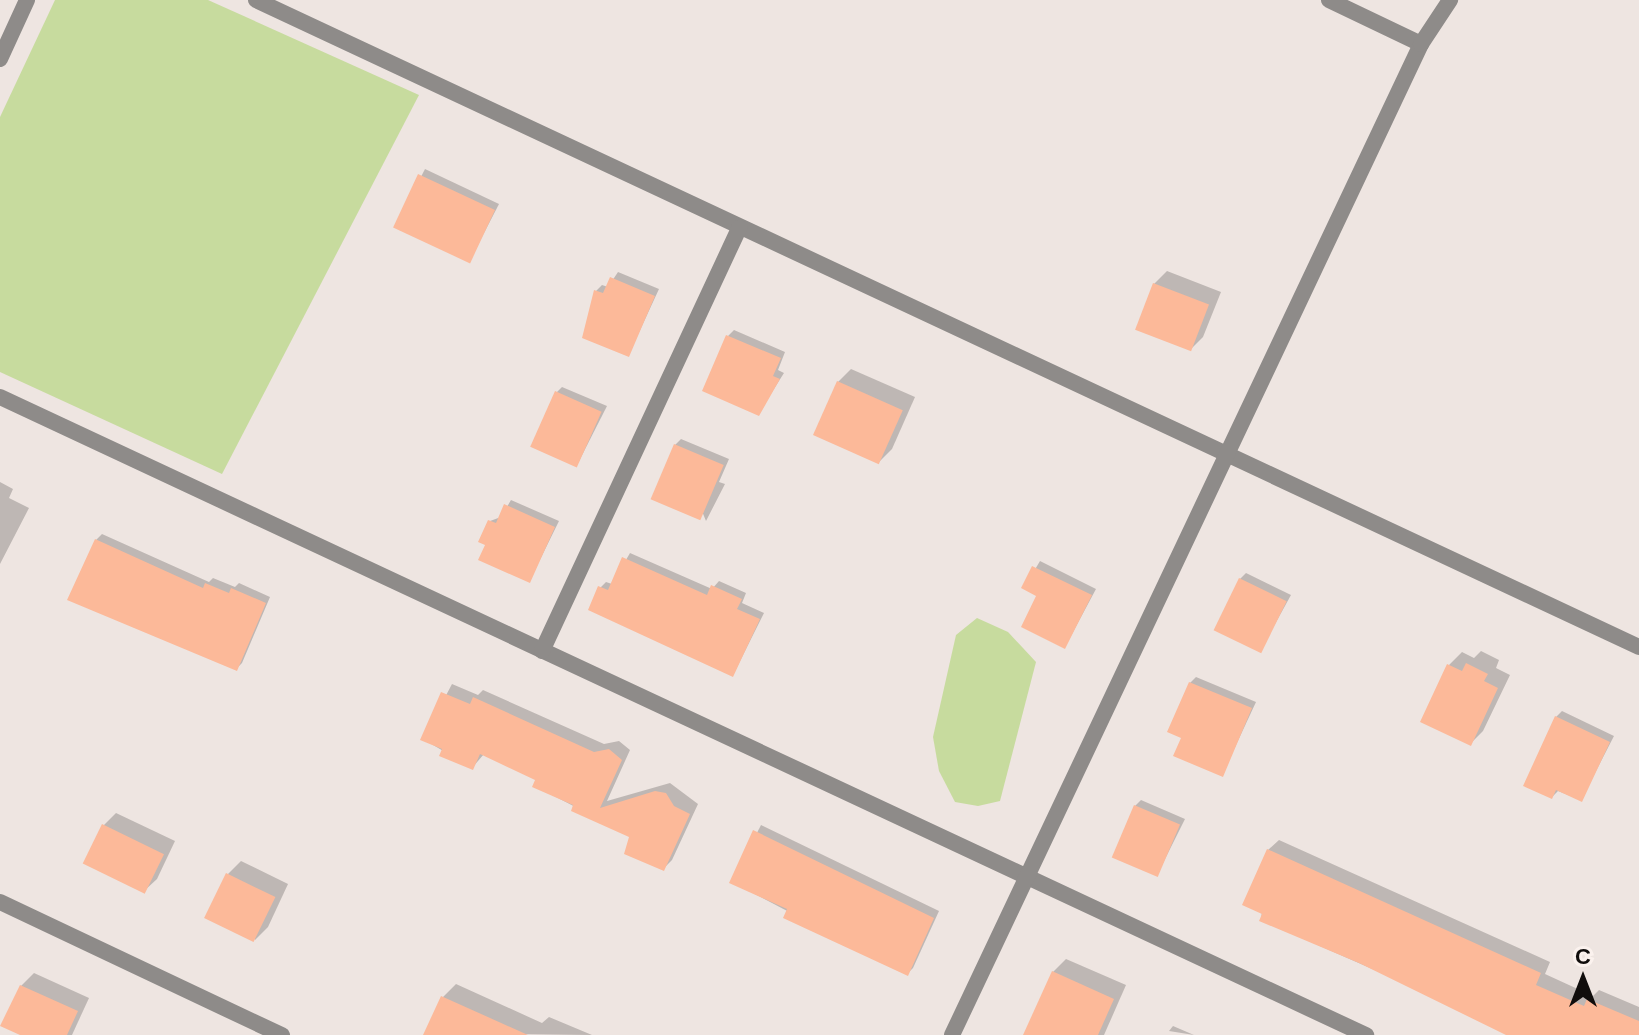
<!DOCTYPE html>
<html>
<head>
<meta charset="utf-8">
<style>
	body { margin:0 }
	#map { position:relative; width:1639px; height:1035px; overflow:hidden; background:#eee5e1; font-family:Barlow,sans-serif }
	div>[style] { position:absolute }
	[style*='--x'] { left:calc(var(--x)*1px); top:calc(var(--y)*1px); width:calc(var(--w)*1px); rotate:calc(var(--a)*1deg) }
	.green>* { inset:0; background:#c7db9e }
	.shadow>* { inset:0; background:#0003 }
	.building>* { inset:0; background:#fcb999; transform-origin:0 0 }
	.service>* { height:16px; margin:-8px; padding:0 8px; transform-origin:8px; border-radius:8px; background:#8e8b89 }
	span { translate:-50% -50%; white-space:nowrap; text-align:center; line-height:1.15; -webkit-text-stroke:6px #fbf2ee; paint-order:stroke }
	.north { position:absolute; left:1543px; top:939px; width:80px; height:80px; -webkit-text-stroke:6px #fbf2ee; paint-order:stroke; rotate:0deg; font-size:22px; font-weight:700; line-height:32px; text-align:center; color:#100d0c }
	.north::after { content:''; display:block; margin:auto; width:28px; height:36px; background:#100d0c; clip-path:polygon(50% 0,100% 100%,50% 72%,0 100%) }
</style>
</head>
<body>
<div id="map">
	<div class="green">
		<i style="clip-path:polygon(55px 0,208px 0,419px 95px,222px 474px,0 372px,0 117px)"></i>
		<i style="clip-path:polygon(977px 618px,1008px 632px,1036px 662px,1000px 801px,978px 806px,955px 802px,939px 771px,933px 737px,956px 635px)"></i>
	</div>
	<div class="shadow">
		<i style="clip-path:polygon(425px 169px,499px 204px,470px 260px,403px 212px)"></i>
		<i style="clip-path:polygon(1167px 271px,1221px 292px,1203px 337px,1190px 350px,1154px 284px)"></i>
		<i style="clip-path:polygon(618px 272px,659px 289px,629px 354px,596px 291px,602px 285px,608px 287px)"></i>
		<i style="clip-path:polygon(734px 330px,785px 352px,778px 370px,784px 373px,758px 414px,728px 336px)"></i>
		<i style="clip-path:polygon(851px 369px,915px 397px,892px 449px,879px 462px,838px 382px)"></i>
		<i style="clip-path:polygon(562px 387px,607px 406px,577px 465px,556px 393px)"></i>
		<i style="clip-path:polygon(681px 439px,729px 459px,719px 482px,725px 484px,706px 521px,675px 445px)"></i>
		<i style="clip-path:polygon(0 482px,13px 489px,9px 498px,29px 508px,0 564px)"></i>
		<i style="clip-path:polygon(511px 500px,559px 521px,530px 580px,490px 521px,501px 517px)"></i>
		<i style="clip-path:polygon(102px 534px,209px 582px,213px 578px,235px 587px,239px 583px,270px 597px,242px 663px,236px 669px,96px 540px)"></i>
		<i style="clip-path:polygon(630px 553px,712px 589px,719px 581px,746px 593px,742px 603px,764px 613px,733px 675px,600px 588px,606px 582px,612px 584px)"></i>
		<i style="clip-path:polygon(1040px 561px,1096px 589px,1065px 647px,1039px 595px,1024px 588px)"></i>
		<i style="clip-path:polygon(1246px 573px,1291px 595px,1260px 651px,1240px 579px)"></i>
		<i style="clip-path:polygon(1481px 651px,1499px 660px,1496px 668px,1510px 675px,1483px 731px,1470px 744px,1449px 665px,1462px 652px,1474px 658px)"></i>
		<i style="clip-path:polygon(1196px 677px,1256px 702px,1222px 775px,1183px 737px,1190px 683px)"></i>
		<i style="clip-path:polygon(452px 684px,478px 695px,483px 690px,604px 744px,619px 741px,630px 750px,607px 801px,670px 783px,698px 804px,672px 860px,663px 869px,631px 836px,535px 786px,538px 779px,484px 754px,472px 768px,423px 739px)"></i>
		<i style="clip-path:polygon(1562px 711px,1614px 736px,1581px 800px,1558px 791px,1552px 797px,1556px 717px)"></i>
		<i style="clip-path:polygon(1141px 800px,1185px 819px,1157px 875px,1135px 806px)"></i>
		<i style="clip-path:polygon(116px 813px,175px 841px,157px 879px,144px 891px,103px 826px)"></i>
		<i style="clip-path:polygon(761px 825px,939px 911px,913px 968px,907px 974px,732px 882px)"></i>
		<i style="clip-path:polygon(1279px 840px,1550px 962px,1545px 974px,1593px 996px,1599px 990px,1639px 1007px,1639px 1035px,1509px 1035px,1486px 1019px,1261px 920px,1268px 850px)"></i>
		<i style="clip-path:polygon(241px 861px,288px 884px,268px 927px,255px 940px,228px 874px)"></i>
		<i style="clip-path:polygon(1066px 959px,1126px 985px,1104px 1035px,1041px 1035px,1053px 972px)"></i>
		<i style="clip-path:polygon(34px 973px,89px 998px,72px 1035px,25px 1035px,21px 986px)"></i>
		<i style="clip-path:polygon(456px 984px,542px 1023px,549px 1017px,592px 1035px,426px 1033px,443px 997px)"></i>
		<i style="clip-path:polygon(1173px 1026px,1194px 1035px,1169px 1031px)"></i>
	</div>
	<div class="building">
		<i style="left:418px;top:174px;width:85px;height:59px;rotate:25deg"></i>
		<i style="clip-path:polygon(610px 277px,655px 296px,629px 357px,582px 338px,594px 290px,603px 293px)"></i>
		<i style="left:1153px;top:283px;width:60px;height:50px;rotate:21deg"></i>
		<i style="clip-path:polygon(726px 335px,781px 358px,773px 376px,780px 379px,759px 416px,702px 391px)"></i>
		<i style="left:837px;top:381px;width:72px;height:59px;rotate:24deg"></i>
		<i style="left:555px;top:391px;width:51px;height:61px;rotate:24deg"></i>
		<i style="left:674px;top:444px;width:54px;height:60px;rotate:23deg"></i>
		<i style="clip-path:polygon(504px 504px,555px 527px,530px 583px,478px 560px,485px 545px,478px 542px,488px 520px,496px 523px)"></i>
		<i style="clip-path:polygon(95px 539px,203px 588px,205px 583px,229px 593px,231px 588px,266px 603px,237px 671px,67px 600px)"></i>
		<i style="clip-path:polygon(622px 557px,707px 595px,711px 585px,742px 599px,737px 609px,760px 619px,733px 677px,588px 610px,598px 586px,608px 590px)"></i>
		<i style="clip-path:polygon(1032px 566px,1092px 595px,1065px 649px,1021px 627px,1036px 596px,1021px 588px)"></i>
		<i style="left:1239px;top:578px;width:53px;height:58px;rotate:26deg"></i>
		<i style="clip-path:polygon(1466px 663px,1488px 674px,1484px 681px,1498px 688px,1471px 746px,1420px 722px,1447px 664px,1462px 671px)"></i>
		<i style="clip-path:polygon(1189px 682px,1252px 708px,1223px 777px,1173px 756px,1181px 738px,1167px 732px)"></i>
		<i style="clip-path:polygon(441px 692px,470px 704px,473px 697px,594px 752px,609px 749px,622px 760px,600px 808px,655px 791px,666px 793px,674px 806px,690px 814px,664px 871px,624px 854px,629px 837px,571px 811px,573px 805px,532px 787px,535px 780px,480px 754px,473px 770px,439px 756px,442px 749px,420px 740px)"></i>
		<i style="clip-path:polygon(1555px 716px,1610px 742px,1582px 802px,1556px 790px,1552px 799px,1523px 786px)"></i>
		<i style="left:1134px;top:805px;width:50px;height:57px;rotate:23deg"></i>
		<i style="left:102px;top:824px;width:69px;height:44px;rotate:26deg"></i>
		<i style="clip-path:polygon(753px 830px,934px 918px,908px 976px,783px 918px,787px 909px,729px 883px)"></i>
		<i style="clip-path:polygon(1267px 849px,1541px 973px,1536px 985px,1584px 1006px,1587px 999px,1639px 1021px,1639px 1035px,1506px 1035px,1359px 963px,1259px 921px,1262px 914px,1242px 905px)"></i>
		<i style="left:226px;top:873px;width:55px;height:50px;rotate:26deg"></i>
		<i style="clip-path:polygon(1052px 971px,1114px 999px,1098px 1035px,1023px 1035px)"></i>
		<i style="clip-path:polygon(20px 985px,78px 1011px,67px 1035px,20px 1035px,0 1026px)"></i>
		<i style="clip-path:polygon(441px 996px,528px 1035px,423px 1035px)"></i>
	</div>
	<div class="service">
		<i style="--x:256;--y:0;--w:1527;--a:25.07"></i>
		<i style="--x:1329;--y:0;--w:102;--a:25.6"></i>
		<i style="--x:0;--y:59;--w:65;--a:-65.4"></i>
		<i style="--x:0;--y:397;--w:1508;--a:25.04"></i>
		<i style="--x:542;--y:651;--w:467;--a:-65"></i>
		<i style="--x:0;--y:902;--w:312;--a:25.3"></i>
		<i style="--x:952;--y:1035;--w:1096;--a:-64.67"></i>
		<i style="--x:1421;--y:44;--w:53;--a:-56.6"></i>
	</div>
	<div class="north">С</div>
</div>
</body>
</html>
